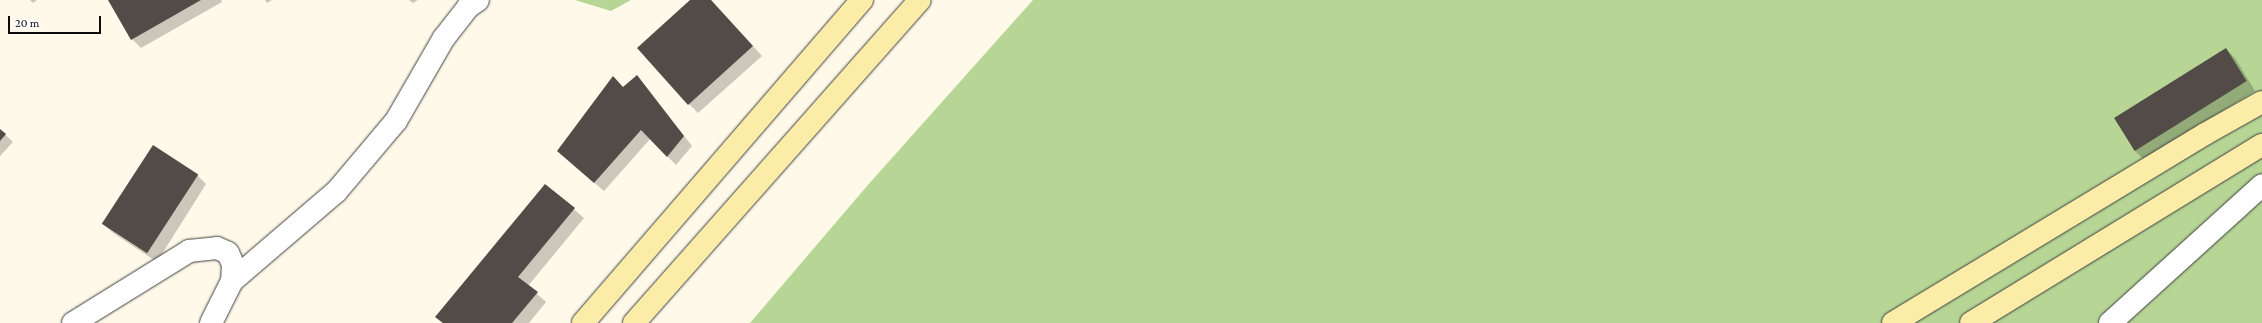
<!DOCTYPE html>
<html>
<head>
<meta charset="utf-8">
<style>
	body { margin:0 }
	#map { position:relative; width:2262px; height:323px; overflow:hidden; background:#fef9e9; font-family:"Crimson Pro",serif }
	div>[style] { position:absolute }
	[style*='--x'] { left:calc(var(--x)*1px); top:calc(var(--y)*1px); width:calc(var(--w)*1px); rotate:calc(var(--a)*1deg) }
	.forest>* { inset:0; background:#b7d696 }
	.shadow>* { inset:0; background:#0003 }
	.building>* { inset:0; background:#534b48; transform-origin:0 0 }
	.roads { filter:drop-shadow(0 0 1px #3e3e3e) drop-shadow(0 0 1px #3e3e3e) }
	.street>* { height:22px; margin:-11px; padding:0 11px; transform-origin:11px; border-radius:11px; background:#fff }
	.secondary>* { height:22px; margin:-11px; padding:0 11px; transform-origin:11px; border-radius:11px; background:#fbeda7 }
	span { translate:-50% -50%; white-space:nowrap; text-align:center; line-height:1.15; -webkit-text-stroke:4px #fff; paint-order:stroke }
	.scale { position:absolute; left:8px; top:16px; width:93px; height:18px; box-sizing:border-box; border:2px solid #0b0b0b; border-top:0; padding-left:5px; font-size:12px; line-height:14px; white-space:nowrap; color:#0b0b0b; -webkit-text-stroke:3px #fff; paint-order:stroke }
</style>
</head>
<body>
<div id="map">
	<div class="forest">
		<i style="clip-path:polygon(575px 0,631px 0,611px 11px)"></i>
		<i style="clip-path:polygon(1033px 0,2262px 0,2262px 323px,750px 323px,867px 186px)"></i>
	</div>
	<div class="shadow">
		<i style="clip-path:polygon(30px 0,37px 0,33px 3px)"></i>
		<i style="clip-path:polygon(109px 0,221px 0,222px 2px,141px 48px,132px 39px)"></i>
		<i style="clip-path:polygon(265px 0,272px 0,267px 3px)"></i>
		<i style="clip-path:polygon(409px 0,418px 0,413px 3px)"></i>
		<i style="clip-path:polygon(692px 0,711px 0,762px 56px,698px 113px,689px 104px)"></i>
		<i style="clip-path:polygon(2226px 49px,2235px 58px,2255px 91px,2143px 159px,2134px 150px)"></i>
		<i style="clip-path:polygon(637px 76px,692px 146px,676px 165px,650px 139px,604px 191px,558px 151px)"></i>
		<i style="clip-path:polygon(0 130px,13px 142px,0 156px)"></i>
		<i style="clip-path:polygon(197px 175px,206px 184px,157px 262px,113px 233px,103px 224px)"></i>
		<i style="clip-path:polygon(546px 185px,584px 218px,528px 286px,546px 302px,529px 323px,443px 323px,436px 317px)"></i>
	</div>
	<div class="building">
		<i style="clip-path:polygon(108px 0,201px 0,131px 40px)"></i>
		<i style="clip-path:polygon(690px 0,711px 0,753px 46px,688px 105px,637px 48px)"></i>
		<i style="left:2226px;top:48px;width:39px;height:132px;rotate:58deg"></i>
		<i style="clip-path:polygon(637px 75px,684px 136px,667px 157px,641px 130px,594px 183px,557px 151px,613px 76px,623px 87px)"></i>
		<i style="clip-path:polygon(0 129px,6px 134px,0 141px)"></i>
		<i style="left:153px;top:145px;width:54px;height:94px;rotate:33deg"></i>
		<i style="clip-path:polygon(545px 184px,575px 208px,518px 277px,538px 292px,512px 323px,443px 323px,435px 317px)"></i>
	</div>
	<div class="roads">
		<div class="street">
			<i style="--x:232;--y:281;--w:137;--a:-40.6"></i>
			<i style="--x:336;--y:192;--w:93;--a:-49.8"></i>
			<i style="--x:396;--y:121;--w:96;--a:-60"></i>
			<i style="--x:444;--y:38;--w:39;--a:-52"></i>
			<i style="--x:468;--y:7;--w:12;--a:-35"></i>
			<i style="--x:73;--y:323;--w:137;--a:-31.8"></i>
			<i style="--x:189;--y:251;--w:28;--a:-6"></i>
			<i style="--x:217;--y:248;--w:12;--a:24"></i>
			<i style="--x:228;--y:253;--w:12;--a:66"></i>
			<i style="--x:233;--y:264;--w:17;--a:93"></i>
			<i style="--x:232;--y:281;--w:47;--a:116.6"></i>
			<i style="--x:2110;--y:323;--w:205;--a:-42.2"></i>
		</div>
		<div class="secondary">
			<i style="--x:583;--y:323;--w:427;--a:-49.2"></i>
			<i style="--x:634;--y:323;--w:431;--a:-48.5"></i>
			<i style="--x:1893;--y:323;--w:365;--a:-31.2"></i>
			<i style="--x:2205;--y:134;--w:65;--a:-29.3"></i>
			<i style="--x:1971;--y:323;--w:341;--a:-31.5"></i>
		</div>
	</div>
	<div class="scale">20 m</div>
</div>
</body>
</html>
